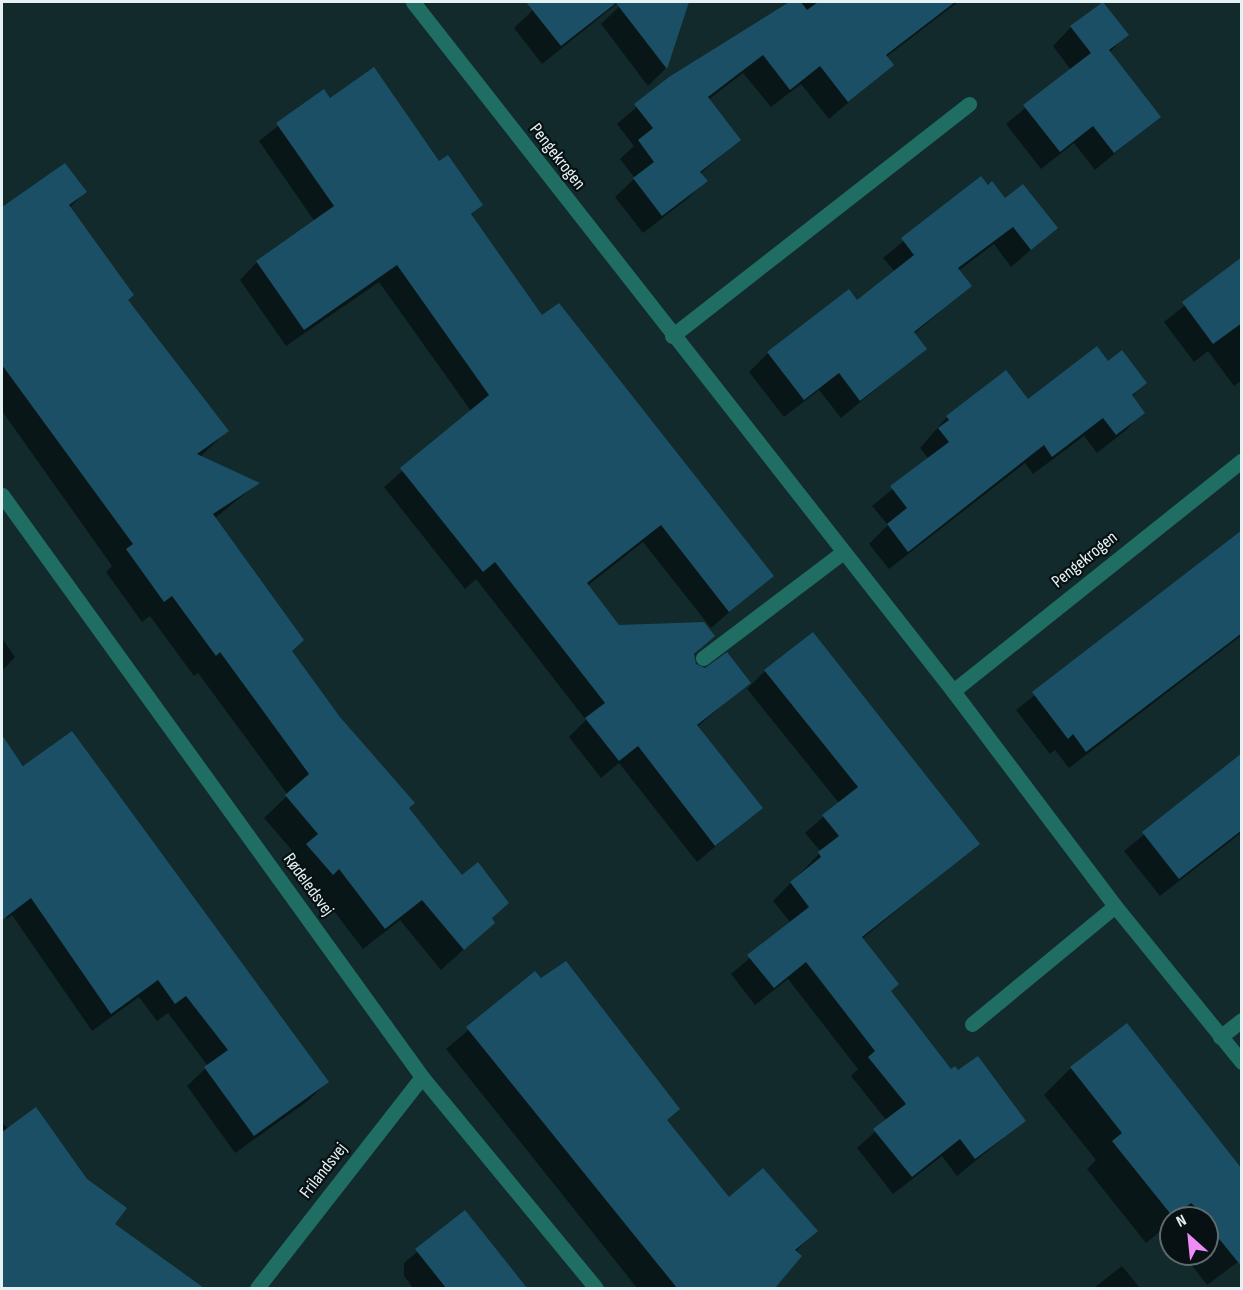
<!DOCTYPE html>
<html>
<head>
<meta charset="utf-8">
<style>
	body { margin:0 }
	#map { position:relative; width:1243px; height:1290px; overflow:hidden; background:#122a2c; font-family:"Sofia Sans Condensed",sans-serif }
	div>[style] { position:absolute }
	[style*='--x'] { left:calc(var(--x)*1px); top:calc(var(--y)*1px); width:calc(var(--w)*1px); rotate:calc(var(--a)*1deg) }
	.shadow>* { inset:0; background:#0007 }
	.building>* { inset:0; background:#1b4f65 }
	.minor>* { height:15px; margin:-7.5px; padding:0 7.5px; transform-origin:7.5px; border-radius:7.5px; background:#206e63 }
	.tertiary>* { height:15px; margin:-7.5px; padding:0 7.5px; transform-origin:7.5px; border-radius:7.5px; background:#206e63 }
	span { translate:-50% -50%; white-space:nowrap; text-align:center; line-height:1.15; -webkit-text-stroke:4.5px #071012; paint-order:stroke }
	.street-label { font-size:18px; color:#e4f2f3 }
	.frame { position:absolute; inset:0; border:3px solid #e4f2f3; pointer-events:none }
	.north { position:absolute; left:1159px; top:1206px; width:60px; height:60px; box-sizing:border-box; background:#071012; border:2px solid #5f6a6c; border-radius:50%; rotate:333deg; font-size:16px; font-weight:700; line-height:24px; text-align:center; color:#e4f2f3 }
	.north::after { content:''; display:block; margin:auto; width:21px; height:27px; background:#ef8bf7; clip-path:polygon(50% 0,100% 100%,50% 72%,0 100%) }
</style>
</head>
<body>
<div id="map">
	<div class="shadow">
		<i style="clip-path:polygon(527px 2px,619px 2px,542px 64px,514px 28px,533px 10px)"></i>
		<i style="clip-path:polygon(624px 2px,687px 2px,666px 68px,648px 86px,601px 24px)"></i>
		<i style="clip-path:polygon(791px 2px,958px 2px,886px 57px,892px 65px,829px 119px,801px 84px,771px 107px,743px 73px,708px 100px,739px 140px,700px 174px,706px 181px,687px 199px,643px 233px,615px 197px,635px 178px,620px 159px,634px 146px,617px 124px,670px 78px)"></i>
		<i style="clip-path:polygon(1071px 27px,1127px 34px,1110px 52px,1159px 116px,1095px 170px,1074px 143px,1041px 169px,1006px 124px,1071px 70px,1053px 46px)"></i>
		<i style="clip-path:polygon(323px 91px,330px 100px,439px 163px,481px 205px,470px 216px,541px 317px,772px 575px,711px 628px,643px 542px,587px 586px,618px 626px,713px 636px,693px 656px,694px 665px,749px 683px,697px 727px,761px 808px,697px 862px,619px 763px,601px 778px,569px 737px,586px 720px,476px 579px,465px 589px,384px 487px,471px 411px,379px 282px,286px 346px,240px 280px,257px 262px,315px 222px,259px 141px)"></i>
		<i style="clip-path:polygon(65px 165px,85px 192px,69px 208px,127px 300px,227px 431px,200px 457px,258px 483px,215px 518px,291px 652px,461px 877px,507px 903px,491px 919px,493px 923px,441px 970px,400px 920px,363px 949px,317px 889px,311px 895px,286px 867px,297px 856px,264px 818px,288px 795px,198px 673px,194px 676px,150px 616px,142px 622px,106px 572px,112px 566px,2px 411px,2px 209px)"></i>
		<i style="clip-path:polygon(981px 178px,1004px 200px,1056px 228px,1011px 267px,994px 244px,958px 271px,970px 286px,914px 334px,925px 349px,841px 418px,819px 390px,784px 417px,749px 372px,768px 353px,857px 302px,895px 272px,883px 258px)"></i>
		<i style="clip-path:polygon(1242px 259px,1242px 380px,1234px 386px,1208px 351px,1194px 362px,1164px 322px)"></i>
		<i style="clip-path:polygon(1108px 363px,1145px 383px,1132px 397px,1143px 412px,1125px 431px,1097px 453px,1084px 436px,1033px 474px,1025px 463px,889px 569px,869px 544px,888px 525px,872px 506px,929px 459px,920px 448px,947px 417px,1006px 372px,1028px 401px)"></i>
		<i style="clip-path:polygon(1242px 532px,1242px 635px,1069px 768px,1055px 750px,1050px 754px,1016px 710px)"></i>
		<i style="clip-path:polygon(2px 638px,15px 657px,2px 671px)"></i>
		<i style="clip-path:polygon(765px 671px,978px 844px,862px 939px,890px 991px,951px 1072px,1024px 1121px,957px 1176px,942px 1156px,893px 1194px,857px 1148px,887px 1121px,851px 1076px,858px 1069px,788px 979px,755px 1005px,731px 974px,791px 923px,773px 901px,821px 852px,805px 833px,839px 803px,747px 689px)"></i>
		<i style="clip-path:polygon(12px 753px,327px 1082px,309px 1100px,235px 1153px,187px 1086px,208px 1066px,168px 1013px,157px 1021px,139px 997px,92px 1031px,12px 915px,7px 919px,2px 912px,2px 760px)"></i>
		<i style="clip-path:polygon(1242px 755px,1242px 832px,1160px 896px,1124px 851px)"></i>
		<i style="clip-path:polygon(535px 974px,678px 1109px,666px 1121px,729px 1199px,816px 1231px,795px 1252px,800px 1256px,773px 1288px,637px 1288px,446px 1049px)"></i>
		<i style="clip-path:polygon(1127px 1025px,1242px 1259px,1207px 1285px,1183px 1254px,1207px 1254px,1207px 1218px,1171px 1218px,1171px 1239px,1163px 1229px,1146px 1243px,1087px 1169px,1096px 1160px,1044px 1095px,1071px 1068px)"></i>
		<i style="clip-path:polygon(2px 1123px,112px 1225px,185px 1277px,177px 1288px,2px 1288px)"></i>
		<i style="clip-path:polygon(465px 1212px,525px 1288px,413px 1288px,404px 1276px,404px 1263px)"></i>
		<i style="clip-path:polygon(1122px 1266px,1140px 1288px,1094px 1288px)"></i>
	</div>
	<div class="building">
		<i style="clip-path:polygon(526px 2px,689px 2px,667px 69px,616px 3px,561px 46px)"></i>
		<i style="clip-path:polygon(789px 2px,801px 2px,807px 10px,818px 2px,955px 2px,886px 55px,894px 65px,848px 102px,820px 66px,790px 90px,763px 55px,708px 97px,741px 140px,700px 172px,708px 181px,662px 216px,633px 178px,654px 162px,638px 140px,653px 128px,634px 104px,669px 77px)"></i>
		<i style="clip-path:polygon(1103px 2px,1129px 35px,1109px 50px,1161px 117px,1114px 153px,1093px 126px,1060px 152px,1023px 105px,1091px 53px,1070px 26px)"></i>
		<i style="clip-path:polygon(374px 67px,439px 161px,448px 155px,483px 205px,471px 214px,542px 315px,559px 303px,774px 576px,729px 612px,661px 525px,587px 583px,619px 625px,704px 622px,715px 636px,694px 654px,696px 664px,705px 668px,727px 652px,751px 683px,697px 725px,763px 808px,715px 846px,638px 746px,619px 761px,585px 718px,605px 703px,495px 562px,483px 572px,400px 468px,489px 395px,397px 265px,304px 330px,256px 261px,334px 206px,276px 123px,324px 89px,330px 98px)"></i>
		<i style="clip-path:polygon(65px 163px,87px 192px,69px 205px,134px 295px,128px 300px,229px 431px,197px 454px,260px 483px,213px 514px,304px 640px,292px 651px,340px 717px,415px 803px,409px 808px,462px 875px,478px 862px,509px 903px,492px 918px,495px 923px,464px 950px,422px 900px,385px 929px,339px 869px,333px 875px,306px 844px,318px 834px,285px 795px,309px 774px,220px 652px,216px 656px,172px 596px,164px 602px,126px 549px,133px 544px,2px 365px,2px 207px)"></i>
		<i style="clip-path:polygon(981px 176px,988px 185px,992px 181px,1005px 198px,1023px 184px,1058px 228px,1031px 250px,1013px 227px,958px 268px,972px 286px,914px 332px,927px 349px,860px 401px,839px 373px,804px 400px,767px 352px,849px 289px,857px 300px,914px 255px,901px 238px)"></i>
		<i style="clip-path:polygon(1242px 257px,1242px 323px,1213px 344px,1182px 302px)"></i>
		<i style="clip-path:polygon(1097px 346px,1108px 361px,1122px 350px,1147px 383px,1132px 395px,1145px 413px,1116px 435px,1103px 418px,1052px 457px,1044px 445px,908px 552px,887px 524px,907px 508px,890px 486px,949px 442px,938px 428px,949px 420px,946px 416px,1006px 370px,1028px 399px)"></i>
		<i style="clip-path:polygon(1242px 530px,1242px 633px,1086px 752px,1073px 734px,1068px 739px,1032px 692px)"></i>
		<i style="clip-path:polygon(813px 632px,980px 844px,862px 937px,899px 984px,891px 991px,951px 1069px,955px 1066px,958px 1070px,978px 1056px,1026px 1121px,975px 1159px,960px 1139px,912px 1177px,873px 1129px,906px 1104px,868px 1057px,875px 1051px,806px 962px,774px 988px,747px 955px,809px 907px,790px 882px,821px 857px,818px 852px,839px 836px,822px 815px,858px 787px,764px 670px)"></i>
		<i style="clip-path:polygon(72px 731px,329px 1082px,254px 1136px,204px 1067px,228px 1050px,186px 996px,175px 1004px,158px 980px,111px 1014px,31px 898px,2px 920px,2px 735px,23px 766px)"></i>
		<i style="clip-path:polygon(1242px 753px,1242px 830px,1179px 879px,1142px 832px)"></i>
		<i style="clip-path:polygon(566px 961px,680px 1109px,667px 1120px,729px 1197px,763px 1168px,818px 1231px,795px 1250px,802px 1256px,775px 1288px,677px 1288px,466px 1027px,535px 971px,541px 978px)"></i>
		<i style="clip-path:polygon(1127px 1023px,1242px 1169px,1242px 1267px,1207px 1224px,1207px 1218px,1191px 1203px,1173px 1217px,1112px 1141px,1122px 1133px,1070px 1067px)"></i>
		<i style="clip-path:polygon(36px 1107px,87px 1179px,127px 1208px,115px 1224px,204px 1288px,2px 1288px,2px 1132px)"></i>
		<i style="clip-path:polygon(465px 1210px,527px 1288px,446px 1288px,415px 1249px)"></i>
	</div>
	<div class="minor">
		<i style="--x:413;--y:2;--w:875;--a:51.91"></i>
		<i style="--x:953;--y:691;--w:269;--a:53"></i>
		<i style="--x:1115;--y:906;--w:201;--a:50.9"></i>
		<i style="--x:672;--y:336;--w:377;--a:-38"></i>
		<i style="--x:703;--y:658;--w:176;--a:-37.1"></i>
		<i style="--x:953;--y:691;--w:370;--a:-38.6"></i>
		<i style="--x:972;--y:1024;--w:185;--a:-39.5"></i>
		<i style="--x:1220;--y:1037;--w:28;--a:-38"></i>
		<i style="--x:257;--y:1288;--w:268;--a:-52"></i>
	</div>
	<div class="tertiary">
		<i style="--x:2;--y:495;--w:718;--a:54.18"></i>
		<i style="--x:422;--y:1077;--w:273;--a:50.5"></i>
	</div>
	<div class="street-label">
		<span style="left:557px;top:157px;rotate:52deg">Pengekrogen</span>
		<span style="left:1085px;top:560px;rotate:-39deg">Pengekrogen</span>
		<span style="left:308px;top:885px;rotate:54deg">Rødeledsvej</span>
		<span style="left:324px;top:1171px;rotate:-52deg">Frilandsvej</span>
	</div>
	<div class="frame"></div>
	<div class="north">N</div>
</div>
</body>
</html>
